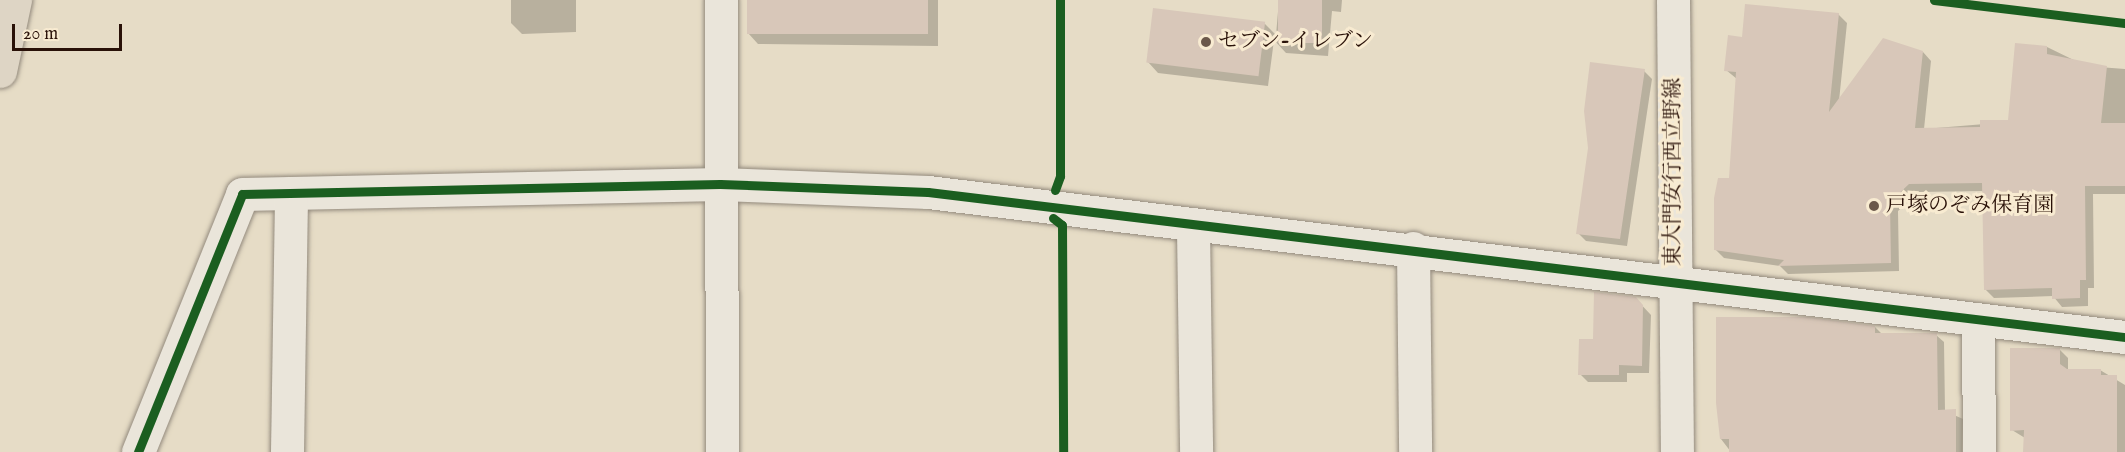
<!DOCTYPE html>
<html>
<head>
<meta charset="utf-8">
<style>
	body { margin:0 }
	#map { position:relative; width:2125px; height:452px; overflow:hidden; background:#e6dcc6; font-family:"IM FELL English","Noto Serif JP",serif }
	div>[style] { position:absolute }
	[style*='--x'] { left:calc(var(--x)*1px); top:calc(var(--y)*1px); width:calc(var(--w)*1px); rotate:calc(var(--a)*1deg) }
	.shadow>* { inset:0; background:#0003 }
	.building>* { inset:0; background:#d8c7b9; transform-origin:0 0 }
	.roads { filter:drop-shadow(0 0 2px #938a7d) drop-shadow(0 0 2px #938a7d) }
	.street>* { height:33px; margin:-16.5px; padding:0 16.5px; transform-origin:16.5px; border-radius:16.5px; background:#eae5da }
	.secondary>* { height:33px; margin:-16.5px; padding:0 16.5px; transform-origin:16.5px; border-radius:16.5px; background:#eae5da }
	.highway>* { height:33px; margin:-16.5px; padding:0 16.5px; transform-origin:16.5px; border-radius:16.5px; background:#ded5c5 }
	.cycleway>* { height:9px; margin:-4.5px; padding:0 4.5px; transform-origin:4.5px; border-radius:4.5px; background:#1b5e20 }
	.dots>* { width:16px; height:16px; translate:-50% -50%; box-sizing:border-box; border:3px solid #f8ebd1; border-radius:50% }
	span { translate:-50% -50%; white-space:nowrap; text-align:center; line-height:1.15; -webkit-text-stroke:6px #f8ebd1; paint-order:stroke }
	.poi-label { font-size:21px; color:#291108 }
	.left { translate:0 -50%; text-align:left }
	.street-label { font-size:21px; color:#291108 }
	.scale { position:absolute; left:12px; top:24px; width:110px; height:27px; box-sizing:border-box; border:3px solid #291108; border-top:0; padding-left:8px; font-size:18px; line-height:21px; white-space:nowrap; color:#291108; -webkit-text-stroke:4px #f8ebd1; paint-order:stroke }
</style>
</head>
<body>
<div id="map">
	<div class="shadow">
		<i style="clip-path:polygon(511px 0,576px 0,576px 32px,522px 34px,511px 23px)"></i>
		<i style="clip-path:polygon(749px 0,938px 0,938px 46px,758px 44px,748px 33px)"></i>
		<i style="clip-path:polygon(1279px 0,1342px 0,1341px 12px,1332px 11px,1328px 56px,1286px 53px,1274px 40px,1268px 86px,1158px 73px,1148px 62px,1264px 23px,1276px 35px)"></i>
		<i style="clip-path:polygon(1838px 14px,1847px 23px,1839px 101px,1923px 52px,1931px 61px,1924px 129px,2009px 122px,2047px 47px,2086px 66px,2125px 69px,2125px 194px,2093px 194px,2094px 288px,2088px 288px,2088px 306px,2062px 307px,2053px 296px,1994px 298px,1985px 289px,1984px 191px,1918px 192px,1898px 211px,1899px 271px,1788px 274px,1780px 266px,1724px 258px,1715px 249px,1730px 179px,1737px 79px,1726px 70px,1743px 38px)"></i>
		<i style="clip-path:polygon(1644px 71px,1652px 79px,1627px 246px,1586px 241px,1578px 233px)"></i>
		<i style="clip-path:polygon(1635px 298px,1651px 315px,1649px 373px,1627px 373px,1627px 382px,1588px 382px,1580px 374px,1594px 340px)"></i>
		<i style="clip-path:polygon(1875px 327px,1882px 334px,1936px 335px,1944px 342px,1945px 411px,1963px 419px,1962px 452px,1731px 452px,1721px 439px)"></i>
		<i style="clip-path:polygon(2060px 350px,2068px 358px,2068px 370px,2100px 370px,2125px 385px,2125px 452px,2025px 452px,2025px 438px,2012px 430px)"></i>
	</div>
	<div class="building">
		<i style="left:747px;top:0;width:181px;height:34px"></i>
		<i style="left:1278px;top:0;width:44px;height:43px"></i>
		<i style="clip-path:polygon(1745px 4px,1839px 13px,1829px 112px,1883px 38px,1923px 51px,1915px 128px,1980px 127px,1980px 120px,2008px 120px,2015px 43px,2047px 46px,2047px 54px,2107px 66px,2101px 123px,2125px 123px,2125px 186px,2085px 186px,2086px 280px,2080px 280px,2080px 298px,2052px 299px,2052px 288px,1984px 290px,1982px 183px,1909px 184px,1890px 202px,1891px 263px,1778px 266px,1784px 260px,1714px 250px,1714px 198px,1718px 178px,1729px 178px,1736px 72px,1724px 71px,1728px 35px,1742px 37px)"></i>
		<i style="left:1153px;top:8px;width:113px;height:55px;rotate:7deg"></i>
		<i style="clip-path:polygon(1590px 62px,1645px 69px,1620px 239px,1576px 234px,1588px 148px,1584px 111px)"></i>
		<i style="clip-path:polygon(1594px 292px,1636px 297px,1643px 305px,1642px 366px,1619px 365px,1619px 375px,1578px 375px,1579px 339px,1593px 339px)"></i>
		<i style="clip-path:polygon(1716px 317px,1808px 317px,1875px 326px,1875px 333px,1937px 333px,1938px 410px,1956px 409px,1956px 452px,1729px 452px,1729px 439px,1720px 439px,1716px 403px)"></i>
		<i style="clip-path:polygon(2010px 348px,2060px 348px,2060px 364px,2067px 369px,2101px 369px,2101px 375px,2117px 375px,2117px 452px,2023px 452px,2024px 430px,2010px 431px)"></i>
	</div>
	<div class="roads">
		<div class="street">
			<i style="--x:1193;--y:228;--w:224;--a:89.2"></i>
			<i style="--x:1413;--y:248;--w:204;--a:89.4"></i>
			<i style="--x:1978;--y:321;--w:131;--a:89.6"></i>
			<i style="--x:138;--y:452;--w:278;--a:-68"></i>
			<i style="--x:242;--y:194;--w:478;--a:-1.2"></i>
			<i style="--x:720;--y:184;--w:208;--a:2.2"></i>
			<i style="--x:928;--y:192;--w:1206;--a:6.91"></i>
			<i style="--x:287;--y:452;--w:259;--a:-89.1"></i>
		</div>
		<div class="secondary">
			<i style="--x:721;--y:0;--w:452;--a:89.9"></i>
			<i style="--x:1673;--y:0;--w:452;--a:89.5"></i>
		</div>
		<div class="highway">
			<i style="--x:0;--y:71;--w:73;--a:-78.1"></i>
		</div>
	</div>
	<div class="cycleway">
		<i style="--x:1934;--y:0;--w:192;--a:6.9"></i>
		<i style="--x:1055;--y:190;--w:15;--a:-70"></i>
		<i style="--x:1060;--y:176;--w:176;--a:-90"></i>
		<i style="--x:1053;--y:218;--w:11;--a:38"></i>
		<i style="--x:1062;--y:225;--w:227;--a:89.7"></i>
		<i style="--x:138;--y:452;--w:278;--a:-68"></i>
		<i style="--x:242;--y:194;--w:478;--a:-1.2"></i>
		<i style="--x:720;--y:184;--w:208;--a:2.2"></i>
		<i style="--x:928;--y:192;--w:1206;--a:6.91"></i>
	</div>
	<div class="dots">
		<i style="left:1206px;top:42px;background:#6b584a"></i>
		<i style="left:1874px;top:206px;background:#6b584a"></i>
	</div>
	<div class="poi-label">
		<span class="left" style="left:1218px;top:42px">セブン-イレブン</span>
		<span class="left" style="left:1886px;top:206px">戸塚のぞみ保育園</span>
	</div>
	<div class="street-label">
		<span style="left:1674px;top:172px;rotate:-90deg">東大門安行西立野線</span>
	</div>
	<div class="scale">20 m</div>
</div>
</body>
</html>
